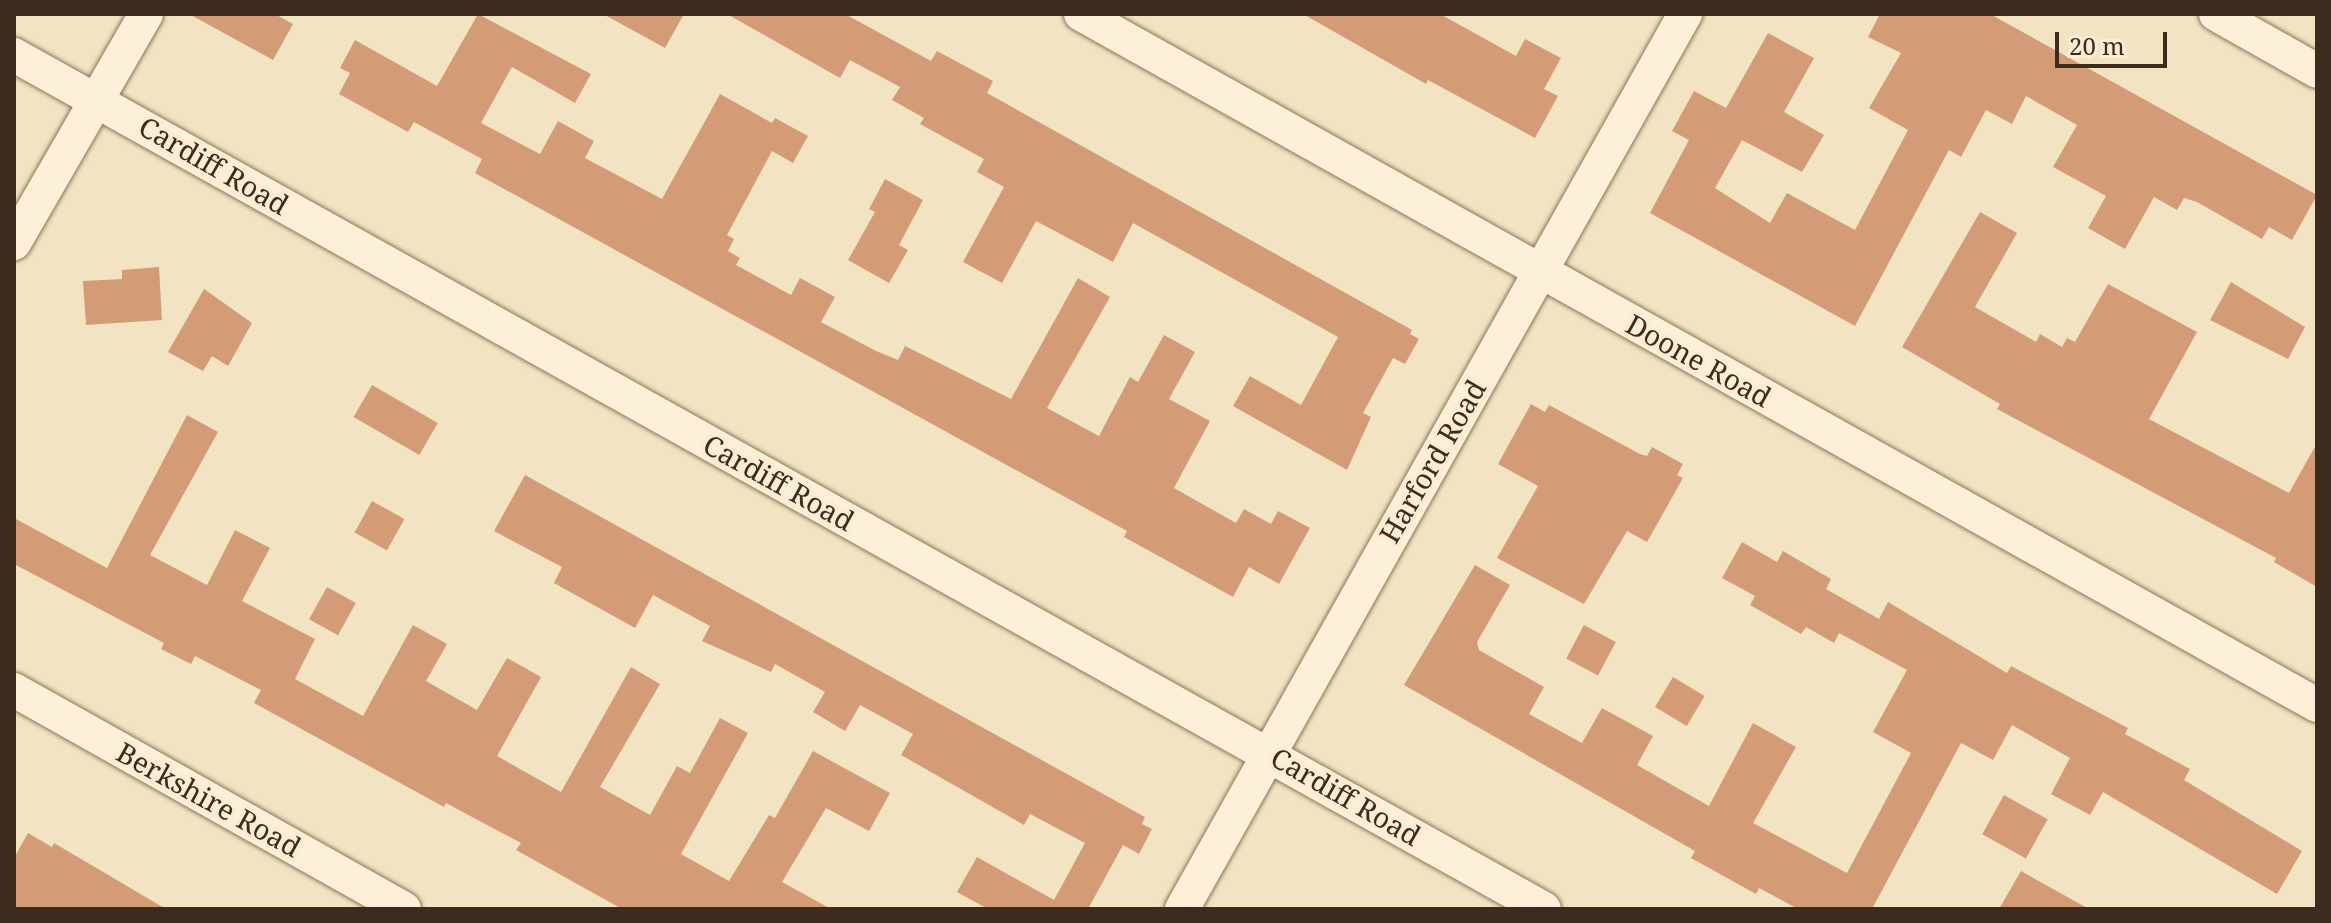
<!DOCTYPE html>
<html>
<head>
<meta charset="utf-8">
<style>
	body { margin:0 }
	#map { position:relative; width:2331px; height:923px; overflow:hidden; background:#f2e4c3; font-family:"Noto Serif",serif }
	div>[style] { position:absolute }
	[style*='--x'] { left:calc(var(--x)*1px); top:calc(var(--y)*1px); width:calc(var(--w)*1px); rotate:calc(var(--a)*1deg) }
	.building>* { inset:0; background:#d39c76; transform-origin:0 0 }
	.roads { filter:drop-shadow(0 0 2px #8e7458) drop-shadow(0 0 2px #8e7458) }
	.street>* { height:34px; margin:-17px; padding:0 17px; transform-origin:17px; border-radius:17px; background:#fcf1d8 }
	span { translate:-50% -50%; white-space:nowrap; text-align:center; line-height:1.15; -webkit-text-stroke:8px #f9eed4; paint-order:stroke }
	.street-label { font-size:28px; color:#3d2c1d }
	.frame { position:absolute; inset:0; border:16px solid #3d2c1d; pointer-events:none }
	.scale { position:absolute; left:2055px; top:32px; width:112px; height:36px; box-sizing:border-box; border:4px solid #3d2c1d; border-top:0; padding-left:10px; font-size:24px; line-height:28px; white-space:nowrap; color:#3d2c1d; -webkit-text-stroke:6px #f9eed4; paint-order:stroke }
</style>
</head>
<body>
<div id="map">
	<div class="building">
		<i style="clip-path:polygon(189px 14px,275px 14px,293px 24px,273px 60px)"></i>
		<i style="clip-path:polygon(478px 14px,591px 74px,575px 103px,512px 67px,481px 123px,540px 154px,558px 121px,594px 141px,585px 158px,662px 199px,720px 94px,772px 123px,775px 118px,808px 136px,793px 163px,772px 151px,727px 235px,734px 239px,728px 251px,740px 258px,736px 265px,791px 295px,800px 278px,835px 297px,821px 322px,876px 351px,898px 360px,905px 346px,1011px 399px,1078px 278px,1110px 297px,1047px 408px,1099px 436px,1130px 377px,1138px 382px,1164px 335px,1195px 352px,1169px 399px,1210px 421px,1174px 488px,1236px 523px,1244px 509px,1271px 524px,1278px 511px,1310px 528px,1279px 584px,1249px 567px,1233px 597px,1124px 537px,1127px 531px,475px 173px,482px 159px,414px 122px,408px 132px,339px 94px,350px 73px,340px 68px,355px 40px,437px 86px)"></i>
		<i style="clip-path:polygon(603px 14px,684px 14px,665px 48px)"></i>
		<i style="clip-path:polygon(727px 14px,845px 14px,931px 61px,937px 51px,993px 81px,987px 93px,1412px 330px,1410px 334px,1419px 339px,1405px 364px,1393px 358px,1363px 413px,1371px 417px,1347px 470px,1233px 406px,1250px 376px,1301px 405px,1338px 337px,1133px 223px,1113px 262px,1036px 221px,1002px 283px,963px 262px,1004px 187px,977px 172px,984px 159px,920px 124px,924px 118px,892px 100px,900px 87px,850px 60px,840px 78px)"></i>
		<i style="clip-path:polygon(1303px 14px,1440px 14px,1516px 56px,1525px 39px,1561px 58px,1544px 89px,1558px 96px,1535px 138px,1428px 80px,1426px 84px)"></i>
		<i style="clip-path:polygon(1880px 14px,1990px 14px,2317px 195px,2292px 240px,2269px 227px,2262px 239px,2197px 202px,2184px 198px,2177px 210px,2154px 197px,2125px 249px,2088px 228px,2106px 196px,2053px 167px,2077px 125px,2026px 96px,2012px 124px,1986px 110px,1961px 157px,1949px 150px,1855px 326px,1650px 213px,1689px 140px,1672px 131px,1694px 91px,1726px 108px,1768px 33px,1814px 58px,1784px 112px,1824px 135px,1802px 172px,1742px 140px,1715px 188px,1770px 223px,1787px 193px,1855px 230px,1908px 130px,1869px 108px,1901px 53px,1868px 37px)"></i>
		<i style="clip-path:polygon(885px 179px,923px 200px,899px 245px,908px 250px,889px 283px,848px 260px,875px 212px,869px 209px)"></i>
		<i style="clip-path:polygon(1980px 212px,2017px 233px,1975px 307px,2036px 342px,2040px 334px,2062px 347px,2067px 338px,2075px 342px,2108px 284px,2197px 332px,2149px 419px,2289px 493px,2317px 443px,2317px 587px,2274px 562px,2276px 558px,1997px 409px,2000px 404px,1902px 347px)"></i>
		<i style="clip-path:polygon(159px 267px,162px 320px,86px 325px,83px 281px,122px 279px,122px 270px)"></i>
		<i style="clip-path:polygon(2231px 282px,2305px 327px,2288px 359px,2210px 320px)"></i>
		<i style="clip-path:polygon(204px 289px,252px 323px,228px 366px,212px 356px,203px 371px,168px 352px)"></i>
		<i style="left:372px;top:385px;width:76px;height:37px;rotate:30deg"></i>
		<i style="clip-path:polygon(1531px 404px,1545px 412px,1549px 405px,1640px 454px,1647px 456px,1652px 447px,1683px 464px,1677px 475px,1683px 478px,1647px 542px,1627px 531px,1584px 604px,1497px 558px,1538px 486px,1498px 464px)"></i>
		<i style="clip-path:polygon(187px 415px,218px 432px,150px 555px,207px 585px,235px 530px,270px 548px,242px 601px,315px 639px,295px 679px,363px 716px,413px 625px,447px 644px,426px 681px,477px 710px,507px 658px,541px 677px,497px 756px,561px 792px,631px 667px,660px 684px,600px 787px,650px 815px,677px 766px,690px 773px,720px 718px,748px 733px,681px 854px,729px 881px,769px 815px,775px 818px,813px 751px,890px 793px,869px 831px,826px 808px,782px 882px,831px 909px,622px 909px,516px 850px,521px 843px,446px 803px,444px 807px,254px 703px,261px 690px,195px 656px,191px 664px,161px 649px,164px 643px,14px 564px,14px 518px,107px 568px)"></i>
		<i style="clip-path:polygon(525px 475px,1145px 817px,1142px 824px,1152px 829px,1139px 854px,1123px 845px,1088px 909px,988px 909px,957px 892px,977px 857px,1054px 900px,1085px 843px,1030px 814px,1024px 825px,901px 755px,913px 734px,860px 705px,845px 731px,813px 712px,825px 692px,775px 664px,771px 672px,702px 641px,710px 626px,653px 595px,635px 628px,554px 583px,562px 567px,494px 531px)"></i>
		<i style="left:372px;top:501px;width:37px;height:36px;rotate:29deg"></i>
		<i style="clip-path:polygon(1742px 542px,1777px 562px,1783px 551px,1831px 579px,1826px 589px,1879px 619px,1888px 602px,2007px 673px,2011px 666px,2128px 728px,2125px 734px,2190px 769px,2184px 780px,2302px 851px,2277px 894px,2103px 792px,2090px 815px,2051px 794px,2070px 758px,2012px 725px,1993px 760px,1961px 743px,1872px 909px,1798px 909px,1759px 888px,1756px 894px,1691px 858px,1695px 851px,1404px 685px,1475px 565px,1510px 585px,1477px 642px,1479px 650px,1544px 687px,1529px 714px,1582px 743px,1602px 708px,1653px 736px,1637px 765px,1709px 806px,1753px 723px,1796px 747px,1753px 823px,1847px 873px,1911px 753px,1873px 732px,1907px 670px,1839px 633px,1834px 643px,1806px 627px,1801px 634px,1750px 605px,1755px 596px,1722px 578px)"></i>
		<i style="left:327px;top:587px;width:33px;height:37px;rotate:29deg"></i>
		<i style="left:1584px;top:625px;width:36px;height:38px;rotate:28deg"></i>
		<i style="left:1673px;top:677px;width:37px;height:35px;rotate:31deg"></i>
		<i style="left:2004px;top:795px;width:50px;height:45px;rotate:29deg"></i>
		<i style="clip-path:polygon(28px 833px,52px 847px,54px 843px,166px 909px,14px 909px,14px 858px)"></i>
		<i style="clip-path:polygon(2021px 871px,2089px 909px,1999px 909px)"></i>
	</div>
	<div class="roads">
		<div class="street">
			<i style="--x:1081;--y:14;--w:1416;--a:29.21"></i>
			<i style="--x:2216;--y:14;--w:116;--a:29.4"></i>
			<i style="--x:14;--y:55;--w:1752;--a:29.17"></i>
			<i style="--x:14;--y:243;--w:264;--a:-60"></i>
			<i style="--x:14;--y:690;--w:447;--a:29.3"></i>
			<i style="--x:1182;--y:909;--w:1027;--a:-60.66"></i>
		</div>
	</div>
	<div class="street-label">
		<span style="left:214px;top:165px;rotate:30deg">Cardiff Road</span>
		<span style="left:1699px;top:360px;rotate:29deg">Doone Road</span>
		<span style="left:1432px;top:461px;rotate:-60deg">Harford Road</span>
		<span style="left:779px;top:482px;rotate:29deg">Cardiff Road</span>
		<span style="left:1346px;top:796px;rotate:30deg">Cardiff Road</span>
		<span style="left:209px;top:799px;rotate:29deg">Berkshire Road</span>
	</div>
	<div class="frame"></div>
	<div class="scale">20 m</div>
</div>
</body>
</html>
